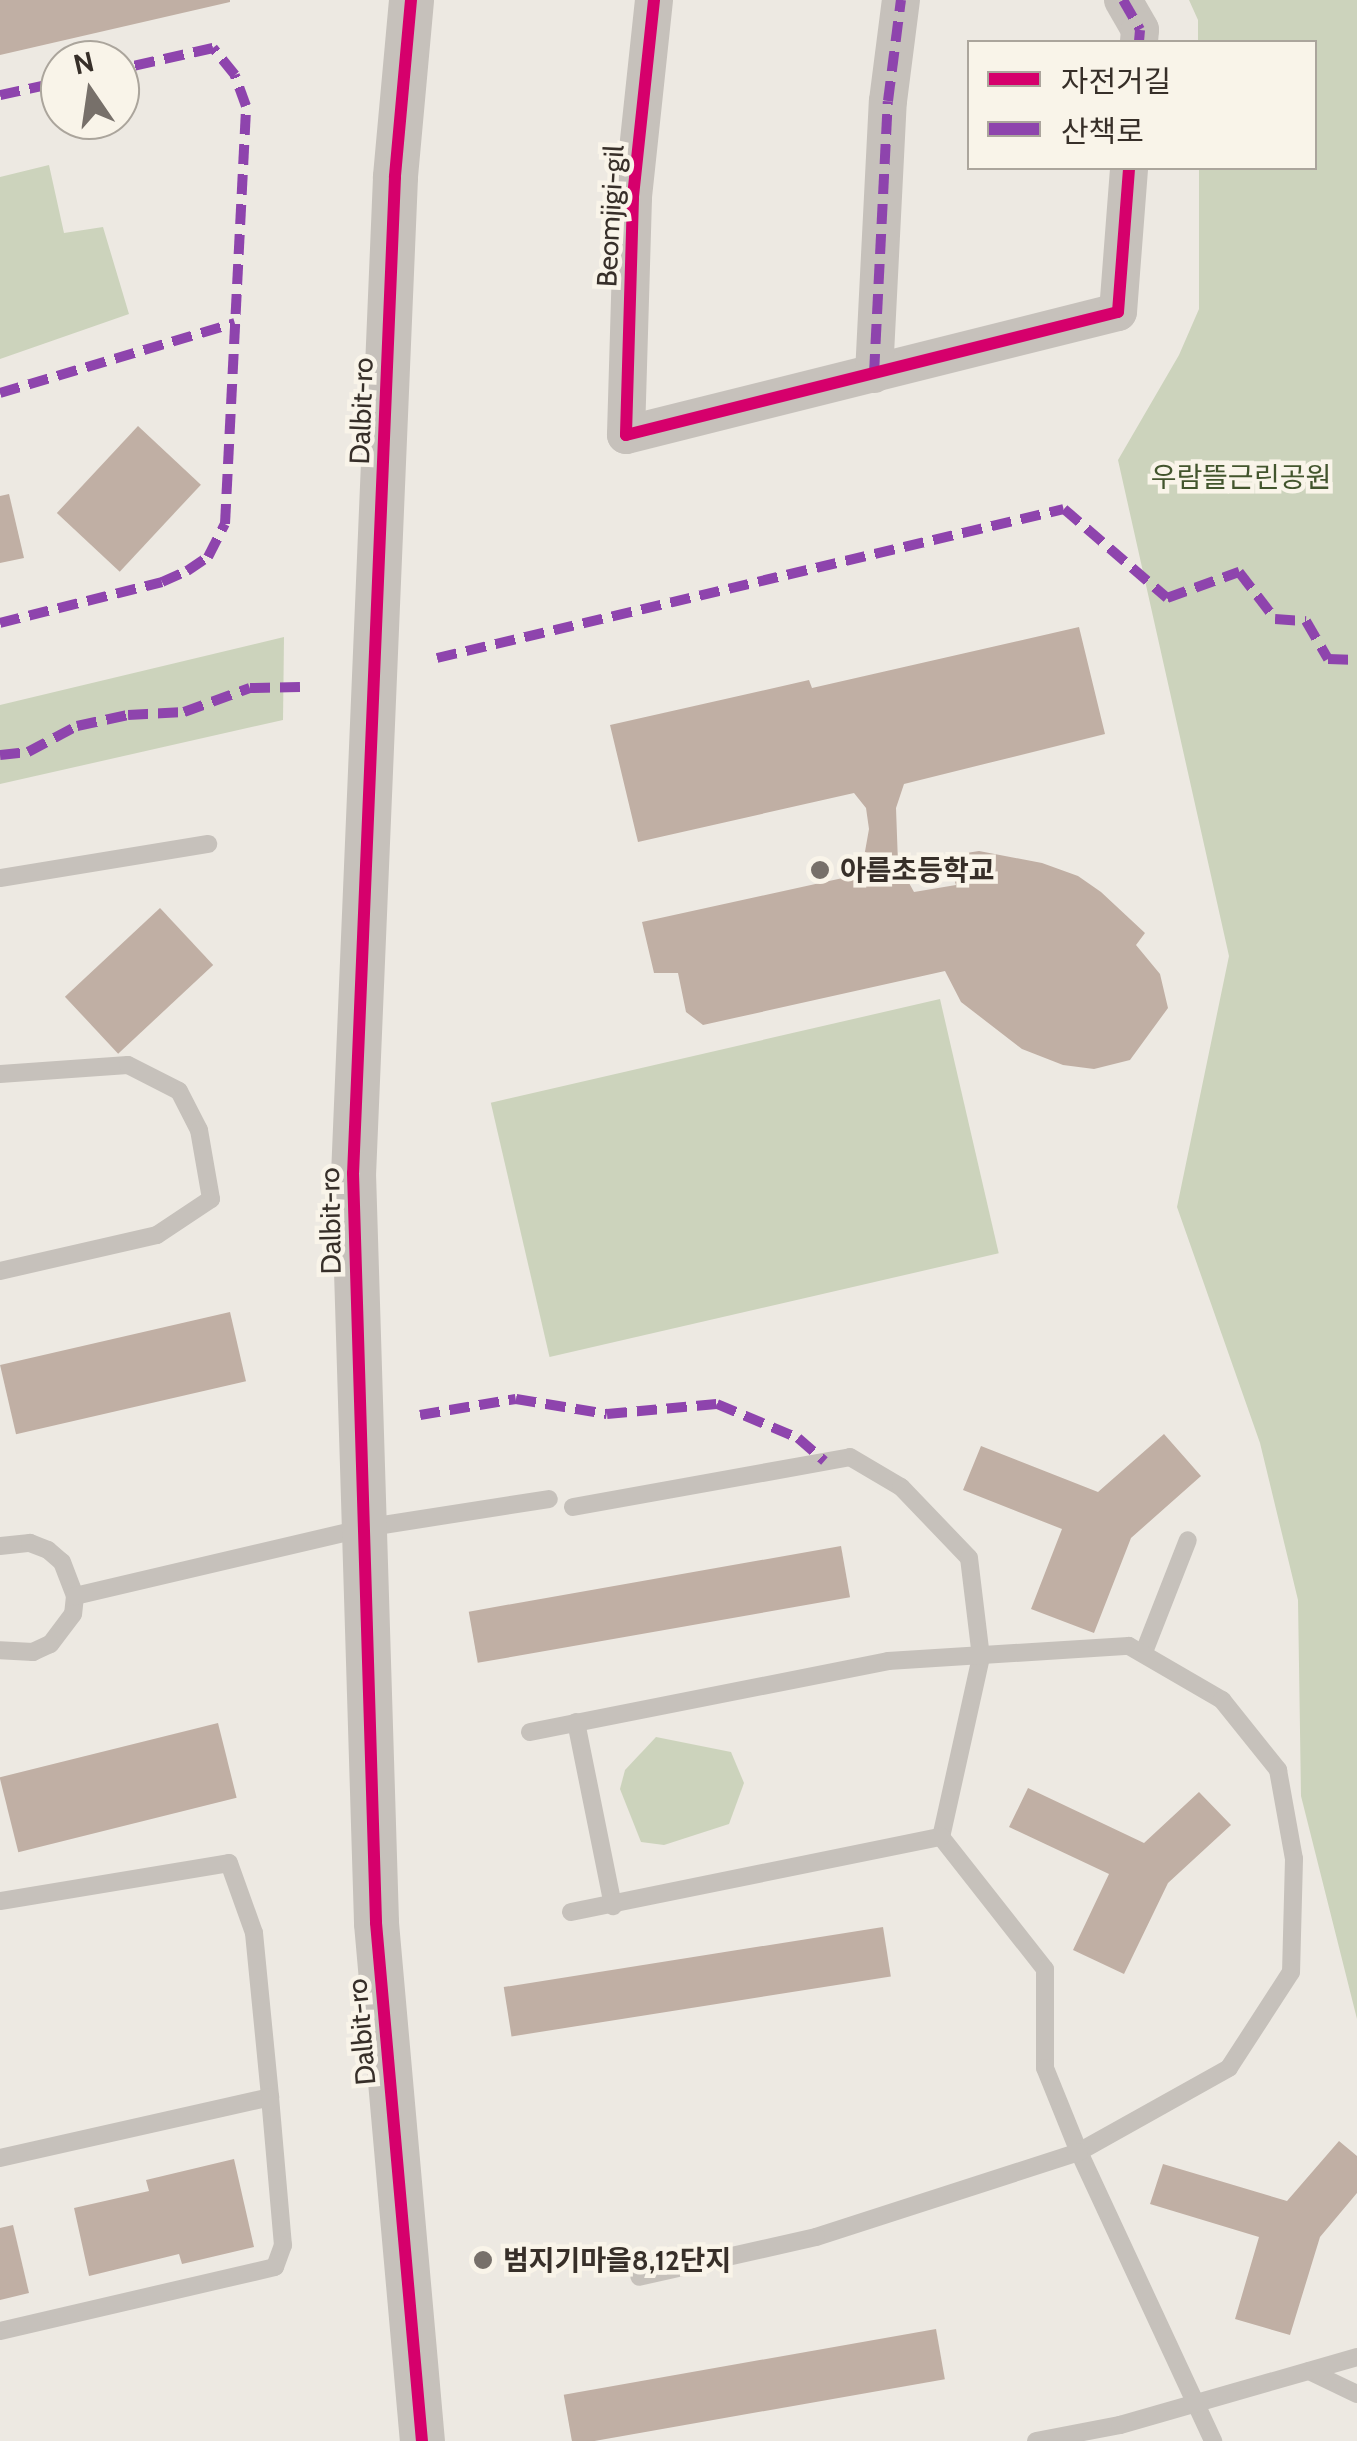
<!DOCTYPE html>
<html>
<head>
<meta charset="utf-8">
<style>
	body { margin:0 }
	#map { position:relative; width:1357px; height:2441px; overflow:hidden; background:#ede9e2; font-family:Cabin,"Noto Sans KR",sans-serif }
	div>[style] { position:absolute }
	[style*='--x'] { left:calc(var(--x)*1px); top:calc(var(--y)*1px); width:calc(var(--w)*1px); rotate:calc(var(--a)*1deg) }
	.green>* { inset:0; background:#ccd3bc; transform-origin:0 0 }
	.building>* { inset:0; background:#c0afa4; transform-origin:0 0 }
	.service>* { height:18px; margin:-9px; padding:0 9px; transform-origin:9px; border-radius:9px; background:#c6c1bb }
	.minor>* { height:38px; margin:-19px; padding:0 19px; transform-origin:19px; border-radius:19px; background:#c6c1bb }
	.tertiary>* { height:45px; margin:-22.5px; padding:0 22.5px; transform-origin:22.5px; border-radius:22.5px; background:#c6c1bb }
	.quiet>* { height:10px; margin-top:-5px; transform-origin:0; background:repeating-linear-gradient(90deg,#8e44ad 0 20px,transparent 0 30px) }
	.cycleway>* { height:12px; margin:-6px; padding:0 6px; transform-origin:6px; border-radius:6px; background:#d6006c }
	.dots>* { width:28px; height:28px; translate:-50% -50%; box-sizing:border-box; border:5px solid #f9f4e9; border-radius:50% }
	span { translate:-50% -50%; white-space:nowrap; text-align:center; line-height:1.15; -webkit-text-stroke:9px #f9f4e9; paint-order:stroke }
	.street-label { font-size:28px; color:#372f29 }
	.park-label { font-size:28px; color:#42552d }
	.poi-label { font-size:28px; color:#372f29; font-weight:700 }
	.left { translate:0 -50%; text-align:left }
	.legend { position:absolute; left:967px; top:40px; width:350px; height:130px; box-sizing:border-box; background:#f9f4e9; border:2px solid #aba59c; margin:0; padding:12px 18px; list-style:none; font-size:30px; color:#372f29 }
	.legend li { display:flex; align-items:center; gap:20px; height:50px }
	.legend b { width:50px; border:2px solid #aba59c }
	.north { position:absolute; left:40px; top:40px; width:100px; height:100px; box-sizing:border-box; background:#f9f4e9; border:2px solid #aba59c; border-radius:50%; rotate:347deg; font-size:28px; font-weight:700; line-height:40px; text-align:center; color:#372f29 }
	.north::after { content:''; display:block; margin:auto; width:35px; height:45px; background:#77706a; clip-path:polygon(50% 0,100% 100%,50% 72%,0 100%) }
</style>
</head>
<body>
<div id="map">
	<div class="green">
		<i style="clip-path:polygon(1189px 0,1357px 0,1357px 2019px,1301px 1796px,1298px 1600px,1260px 1443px,1177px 1207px,1229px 956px,1118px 460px,1179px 355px,1199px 309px,1199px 168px,1314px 168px,1314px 42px,1198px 42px,1198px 20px)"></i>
		<i style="clip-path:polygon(49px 165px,64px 233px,103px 227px,129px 314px,0 359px,0 177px)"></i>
		<i style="clip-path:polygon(284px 637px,283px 720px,0 784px,0 705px)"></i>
		<i style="left:940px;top:999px;width:261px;height:461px;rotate:77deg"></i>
		<i style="clip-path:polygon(656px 1737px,731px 1752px,744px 1783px,729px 1824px,664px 1845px,641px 1842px,620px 1789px,625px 1770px)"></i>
	</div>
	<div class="building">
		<i style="clip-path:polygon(0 0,230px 0,230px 2px,0 55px)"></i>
		<i style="left:138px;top:426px;width:86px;height:119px;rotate:43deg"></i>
		<i style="clip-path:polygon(9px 494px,24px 558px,0 563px,0 496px)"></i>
		<i style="clip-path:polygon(1079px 627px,1105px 734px,904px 784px,896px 808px,898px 863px,914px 892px,956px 885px,947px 856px,979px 851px,1042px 863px,1078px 876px,1101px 892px,1145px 933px,1136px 945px,1160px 974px,1168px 1008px,1130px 1060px,1094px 1069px,1063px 1065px,1022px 1049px,961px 1002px,945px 971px,703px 1025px,686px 1012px,678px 973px,654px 973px,642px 922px,861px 874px,869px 829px,866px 808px,854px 793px,638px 842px,610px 725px,809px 680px,812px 688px)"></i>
		<i style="left:160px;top:908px;width:78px;height:130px;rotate:47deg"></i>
		<i style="left:230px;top:1312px;width:71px;height:236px;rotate:77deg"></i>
		<i style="clip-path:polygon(1164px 1434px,1201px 1476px,1131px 1538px,1094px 1633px,1031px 1609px,1062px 1529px,963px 1490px,981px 1446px,1098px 1492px)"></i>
		<i style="left:841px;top:1546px;width:52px;height:378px;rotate:80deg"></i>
		<i style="left:218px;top:1723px;width:77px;height:225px;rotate:76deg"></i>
		<i style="clip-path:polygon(1028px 1788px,1144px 1843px,1199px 1792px,1231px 1825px,1168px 1883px,1124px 1974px,1073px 1950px,1109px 1874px,1009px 1827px)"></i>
		<i style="left:883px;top:1927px;width:50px;height:384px;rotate:81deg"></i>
		<i style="clip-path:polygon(1339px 2141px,1357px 2156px,1357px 2193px,1320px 2237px,1290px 2335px,1235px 2319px,1259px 2237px,1150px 2204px,1163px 2164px,1287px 2201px)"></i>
		<i style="clip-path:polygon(234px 2159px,254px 2247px,182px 2264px,179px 2254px,89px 2276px,74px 2208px,149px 2191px,146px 2180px)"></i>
		<i style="clip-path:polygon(13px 2225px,29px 2293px,0 2300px,0 2228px)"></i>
		<i style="left:936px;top:2329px;width:51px;height:378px;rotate:80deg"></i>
	</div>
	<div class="service">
		<i style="--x:0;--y:878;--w:211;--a:-9.3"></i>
		<i style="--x:0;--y:1074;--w:128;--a:-4"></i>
		<i style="--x:128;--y:1065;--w:57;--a:27"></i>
		<i style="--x:179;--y:1091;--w:44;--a:62.9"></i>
		<i style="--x:199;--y:1130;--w:70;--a:80.1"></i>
		<i style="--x:211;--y:1199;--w:65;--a:146.3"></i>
		<i style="--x:157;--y:1235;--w:161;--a:167.1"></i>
		<i style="--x:573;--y:1507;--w:281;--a:-10.2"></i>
		<i style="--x:850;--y:1457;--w:59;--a:30.5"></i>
		<i style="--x:901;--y:1487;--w:98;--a:46.2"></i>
		<i style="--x:969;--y:1558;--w:100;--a:83.1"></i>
		<i style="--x:981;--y:1657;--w:184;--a:102.5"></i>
		<i style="--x:941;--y:1837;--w:168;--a:51.8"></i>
		<i style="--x:1045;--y:1969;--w:99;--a:90"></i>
		<i style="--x:1045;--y:2068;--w:91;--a:68"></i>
		<i style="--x:1079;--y:2152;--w:319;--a:65.1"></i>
		<i style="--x:0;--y:1546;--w:30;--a:-6"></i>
		<i style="--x:30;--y:1543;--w:19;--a:21"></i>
		<i style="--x:48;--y:1550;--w:18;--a:41"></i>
		<i style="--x:62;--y:1562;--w:36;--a:69"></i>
		<i style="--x:75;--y:1596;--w:18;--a:96"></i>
		<i style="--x:73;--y:1614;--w:38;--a:127"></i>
		<i style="--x:50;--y:1644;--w:19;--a:155"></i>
		<i style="--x:33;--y:1652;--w:33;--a:-177"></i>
		<i style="--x:75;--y:1596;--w:297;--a:-13.2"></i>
		<i style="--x:364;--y:1528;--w:187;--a:-8.9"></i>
		<i style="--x:1144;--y:1652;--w:120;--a:-68.6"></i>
		<i style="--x:576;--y:1722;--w:188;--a:78.6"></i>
		<i style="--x:530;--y:1732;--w:365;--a:-11.2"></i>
		<i style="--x:888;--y:1661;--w:241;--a:-3.6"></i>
		<i style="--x:1129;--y:1646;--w:108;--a:30.1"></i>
		<i style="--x:1222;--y:1700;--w:90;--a:51.3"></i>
		<i style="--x:1278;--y:1770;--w:90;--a:79.8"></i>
		<i style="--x:1294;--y:1859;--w:113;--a:91.5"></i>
		<i style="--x:1291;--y:1972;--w:114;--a:122.9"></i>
		<i style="--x:1229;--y:2068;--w:172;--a:150.8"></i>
		<i style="--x:1079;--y:2152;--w:276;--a:162.1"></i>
		<i style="--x:816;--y:2237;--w:181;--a:167.3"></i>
		<i style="--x:0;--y:1901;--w:232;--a:-9.4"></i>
		<i style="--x:229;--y:1863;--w:74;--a:70.3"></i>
		<i style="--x:254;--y:1933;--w:165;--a:84.4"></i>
		<i style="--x:571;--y:1912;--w:378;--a:-11.5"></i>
		<i style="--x:0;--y:2158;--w:277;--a:-12.7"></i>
		<i style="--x:270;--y:2097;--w:149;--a:85"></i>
		<i style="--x:283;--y:2245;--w:23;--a:110"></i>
		<i style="--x:275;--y:2267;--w:282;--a:166.9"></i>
		<i style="--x:1309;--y:2371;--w:53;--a:25.6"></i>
		<i style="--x:1036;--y:2441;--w:86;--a:-10.8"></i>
		<i style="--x:1120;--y:2425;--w:247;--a:-16"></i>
	</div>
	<div class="minor">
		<i style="--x:654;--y:0;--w:199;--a:96.1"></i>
		<i style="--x:633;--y:198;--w:237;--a:91.7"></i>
		<i style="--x:626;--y:435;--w:507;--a:-14.04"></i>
		<i style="--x:1118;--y:312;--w:144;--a:-85.6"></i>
		<i style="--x:1123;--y:0;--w:34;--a:60"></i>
		<i style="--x:1140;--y:30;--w:12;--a:95"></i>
		<i style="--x:874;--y:374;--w:273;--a:-87.1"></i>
		<i style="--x:888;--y:101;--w:102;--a:-82.7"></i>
	</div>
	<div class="tertiary">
		<i style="--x:411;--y:0;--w:178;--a:95.2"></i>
		<i style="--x:395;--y:177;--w:997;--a:92.41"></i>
		<i style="--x:353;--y:1173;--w:750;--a:88.24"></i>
		<i style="--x:376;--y:1923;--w:520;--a:84.93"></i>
	</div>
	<div class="quiet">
		<i style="--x:1123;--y:0;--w:34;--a:60"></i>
		<i style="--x:1140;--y:30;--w:12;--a:95"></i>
		<i style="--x:0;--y:95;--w:61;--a:-12.2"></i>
		<i style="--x:874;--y:374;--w:273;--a:-87.1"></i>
		<i style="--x:888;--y:101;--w:102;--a:-82.7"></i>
		<i style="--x:0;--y:393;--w:245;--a:-16.6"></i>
		<i style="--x:0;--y:623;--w:167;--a:-14.2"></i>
		<i style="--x:162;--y:582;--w:27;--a:-24"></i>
		<i style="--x:187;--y:571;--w:25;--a:-34"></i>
		<i style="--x:208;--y:557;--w:37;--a:-63"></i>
		<i style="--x:225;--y:524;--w:419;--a:-87.1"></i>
		<i style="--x:246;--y:106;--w:33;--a:-110"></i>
		<i style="--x:235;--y:75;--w:35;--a:-129"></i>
		<i style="--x:213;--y:48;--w:95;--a:167.3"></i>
		<i style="--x:437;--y:658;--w:644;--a:-13.37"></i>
		<i style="--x:1064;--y:509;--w:136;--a:40.8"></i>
		<i style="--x:1167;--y:598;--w:77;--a:-19.9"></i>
		<i style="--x:1239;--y:572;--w:59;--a:52.5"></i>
		<i style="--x:1275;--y:619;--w:31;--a:4"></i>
		<i style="--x:1306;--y:621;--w:44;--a:59.9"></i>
		<i style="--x:1328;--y:659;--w:29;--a:2"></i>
		<i style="--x:0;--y:755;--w:28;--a:-6"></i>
		<i style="--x:28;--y:752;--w:55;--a:-28"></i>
		<i style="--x:77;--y:726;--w:52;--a:-12.2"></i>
		<i style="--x:128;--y:715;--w:56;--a:-3.1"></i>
		<i style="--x:184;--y:712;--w:70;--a:-20"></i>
		<i style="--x:250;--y:688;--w:50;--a:-1.1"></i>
		<i style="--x:420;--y:1415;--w:97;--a:-9.5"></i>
		<i style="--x:516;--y:1399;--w:92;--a:9.4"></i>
		<i style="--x:607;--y:1414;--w:110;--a:-5.2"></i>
		<i style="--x:717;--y:1404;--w:88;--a:22.8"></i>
		<i style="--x:798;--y:1438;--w:35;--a:41"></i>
	</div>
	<div class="cycleway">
		<i style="--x:411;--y:0;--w:178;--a:95.2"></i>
		<i style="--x:395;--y:177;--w:997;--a:92.41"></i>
		<i style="--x:353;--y:1173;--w:750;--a:88.24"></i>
		<i style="--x:376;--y:1923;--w:520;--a:84.93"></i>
		<i style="--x:654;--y:0;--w:199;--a:96.1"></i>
		<i style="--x:633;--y:198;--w:237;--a:91.7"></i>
		<i style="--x:626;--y:435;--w:507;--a:-14.04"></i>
		<i style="--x:1118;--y:312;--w:144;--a:-85.6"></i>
	</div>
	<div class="dots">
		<i style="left:820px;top:870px;background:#77706a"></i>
		<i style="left:483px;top:2260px;background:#77706a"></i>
	</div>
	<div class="street-label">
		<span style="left:610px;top:216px;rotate:-87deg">Beomjigi-gil</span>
		<span style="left:361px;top:411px;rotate:-88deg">Dalbit-ro</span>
		<span style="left:330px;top:1221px;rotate:-91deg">Dalbit-ro</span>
		<span style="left:361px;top:2032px;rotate:-95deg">Dalbit-ro</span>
	</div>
	<div class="park-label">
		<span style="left:1241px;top:477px">우람뜰근린공원</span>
	</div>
	<div class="poi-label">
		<span class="left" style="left:840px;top:870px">아름초등학교</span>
		<span class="left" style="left:503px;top:2260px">범지기마을8,12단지</span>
	</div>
	<ul class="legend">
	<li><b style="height:12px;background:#d6006c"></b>자전거길</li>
	<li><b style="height:12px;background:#8e44ad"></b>산책로</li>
	</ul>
	<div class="north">N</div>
</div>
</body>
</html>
